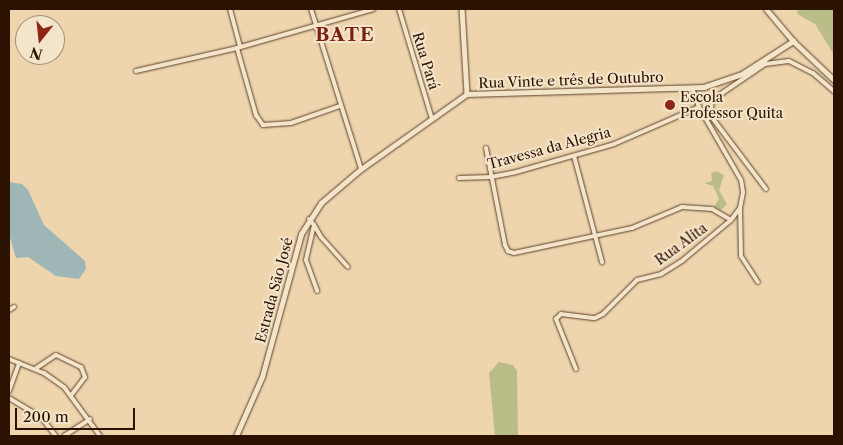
<!DOCTYPE html>
<html>
<head>
<meta charset="utf-8">
<style>
	body { margin:0 }
	#map { position:relative; width:843px; height:445px; overflow:hidden; background:#eed5ae; font-family:"Libre Caslon Text",serif }
	div>[style] { position:absolute }
	[style*='--x'] { left:calc(var(--x)*1px); top:calc(var(--y)*1px); width:calc(var(--w)*1px); rotate:calc(var(--a)*1deg) }
	.green>* { inset:0; background:#bbbd89 }
	.water>* { inset:0; background:#9eb6b6 }
	.roads { filter:drop-shadow(0 0 1px #5c432c) drop-shadow(0 0 1px #5c432c) }
	.minor>* { height:4px; margin:-2px; padding:0 2px; transform-origin:2px; border-radius:2px; background:#f4e4ca }
	.tertiary>* { height:4.5px; margin:-2.25px; padding:0 2.25px; transform-origin:2.25px; border-radius:2.25px; background:#f4e4ca }
	.secondary>* { height:5px; margin:-2.5px; padding:0 2.5px; transform-origin:2.5px; border-radius:2.5px; background:#f4e4ca }
	.dots>* { width:14px; height:14px; translate:-50% -50%; box-sizing:border-box; border:2px solid #f4e4ca; border-radius:50% }
	span { translate:-50% -50%; white-space:nowrap; text-align:center; line-height:1.15; -webkit-text-stroke:4px #f4e4ca; paint-order:stroke }
	.street-label { font-size:14px; color:#2c1200 }
	.poi-label { font-size:14px; color:#2c1200 }
	.left { translate:0 -50%; text-align:left }
	.district-label { font-size:19px; color:#7a1f14; font-weight:700; letter-spacing:1px }
	.frame { position:absolute; inset:0; border:10px solid #2c1200; pointer-events:none }
	.north { position:absolute; left:15px; top:15px; width:50px; height:50px; box-sizing:border-box; background:#f4e4ca; border:1px solid #a49079; border-radius:50%; rotate:196deg; font-size:14px; font-weight:700; line-height:20px; text-align:center; color:#2c1200 }
	.north::after { content:''; display:block; margin:auto; width:18px; height:22px; background:#8f2418; clip-path:polygon(50% 0,100% 100%,50% 72%,0 100%) }
	.scale { position:absolute; left:15px; top:408px; width:120px; height:22px; box-sizing:border-box; border:2px solid #2c1200; border-top:0; padding-left:6px; font-size:15px; line-height:18px; white-space:nowrap; color:#2c1200; -webkit-text-stroke:4px #f4e4ca; paint-order:stroke }
</style>
</head>
<body>
<div id="map">
	<div class="green">
		<i style="clip-path:polygon(798px 9px,834px 9px,834px 55px,815px 24px,797px 14px)"></i>
		<i style="clip-path:polygon(716px 171px,724px 175px,719px 190px,727px 204px,721px 210px,714px 207px,719px 199px,713px 186px,704px 183px,712px 181px,711px 173px)"></i>
		<i style="clip-path:polygon(499px 362px,513px 365px,517px 371px,518px 436px,495px 436px,489px 373px)"></i>
	</div>
	<div class="water">
		<i style="clip-path:polygon(9px 182px,22px 184px,28px 190px,44px 225px,85px 261px,86px 269px,79px 279px,56px 276px,28px 257px,16px 258px,9px 234px)"></i>
	</div>
	<div class="roads">
		<div class="minor">
			<i style="--x:230;--y:9;--w:39;--a:75"></i>
			<i style="--x:311;--y:9;--w:168;--a:72.6"></i>
			<i style="--x:399;--y:9;--w:115;--a:73.3"></i>
			<i style="--x:237;--y:48;--w:70;--a:74.2"></i>
			<i style="--x:256;--y:115;--w:12;--a:55"></i>
			<i style="--x:263;--y:125;--w:28;--a:-4"></i>
			<i style="--x:291;--y:123;--w:52;--a:-19.1"></i>
			<i style="--x:136;--y:71;--w:104;--a:-12.8"></i>
			<i style="--x:237;--y:48;--w:142;--a:-15.9"></i>
			<i style="--x:486;--y:148;--w:99;--a:78.9"></i>
			<i style="--x:505;--y:245;--w:7;--a:63"></i>
			<i style="--x:508;--y:251;--w:6;--a:18"></i>
			<i style="--x:514;--y:253;--w:121;--a:-12"></i>
			<i style="--x:632;--y:228;--w:54;--a:-22.8"></i>
			<i style="--x:682;--y:207;--w:30;--a:4"></i>
			<i style="--x:712;--y:209;--w:22;--a:30"></i>
			<i style="--x:574;--y:156;--w:110;--a:75.2"></i>
			<i style="--x:459;--y:178;--w:32;--a:-2"></i>
			<i style="--x:491;--y:177;--w:25;--a:-11"></i>
			<i style="--x:516;--y:172;--w:102;--a:-15.9"></i>
			<i style="--x:614;--y:144;--w:93;--a:-23.5"></i>
			<i style="--x:766;--y:189;--w:93;--a:-127.1"></i>
			<i style="--x:710;--y:115;--w:15;--a:-82"></i>
			<i style="--x:712;--y:100;--w:64;--a:-34.2"></i>
			<i style="--x:765;--y:64;--w:24;--a:-7"></i>
			<i style="--x:789;--y:61;--w:27;--a:27"></i>
			<i style="--x:813;--y:73;--w:28;--a:41"></i>
			<i style="--x:740;--y:208;--w:48;--a:88.8"></i>
			<i style="--x:741;--y:256;--w:31;--a:57"></i>
			<i style="--x:309;--y:219;--w:8;--a:50"></i>
			<i style="--x:314;--y:225;--w:36;--a:103"></i>
			<i style="--x:306;--y:260;--w:33;--a:70"></i>
			<i style="--x:314;--y:225;--w:14;--a:60"></i>
			<i style="--x:321;--y:237;--w:40;--a:48"></i>
			<i style="--x:9;--y:310;--w:6;--a:-31"></i>
			<i style="--x:9;--y:359;--w:38;--a:22"></i>
			<i style="--x:44;--y:373;--w:24;--a:35"></i>
			<i style="--x:64;--y:387;--w:61;--a:53.7"></i>
			<i style="--x:35;--y:369;--w:25;--a:-34"></i>
			<i style="--x:56;--y:355;--w:28;--a:26"></i>
			<i style="--x:81;--y:367;--w:11;--a:68"></i>
			<i style="--x:85;--y:377;--w:21;--a:127"></i>
			<i style="--x:576;--y:369;--w:54;--a:-111.8"></i>
			<i style="--x:556;--y:319;--w:7;--a:-45"></i>
			<i style="--x:561;--y:314;--w:34;--a:7"></i>
			<i style="--x:595;--y:318;--w:9;--a:-27"></i>
			<i style="--x:603;--y:314;--w:48;--a:-45"></i>
			<i style="--x:637;--y:280;--w:25;--a:-14"></i>
			<i style="--x:661;--y:274;--w:26;--a:-32"></i>
			<i style="--x:683;--y:260;--w:62;--a:-39.8"></i>
			<i style="--x:731;--y:220;--w:15;--a:-53"></i>
			<i style="--x:740;--y:208;--w:16;--a:-79"></i>
			<i style="--x:743;--y:192;--w:12;--a:-99"></i>
			<i style="--x:741;--y:180;--w:84;--a:-119.9"></i>
			<i style="--x:699;--y:107;--w:20;--a:-110"></i>
			<i style="--x:9;--y:391;--w:30;--a:-70"></i>
			<i style="--x:9;--y:398;--w:37;--a:31"></i>
			<i style="--x:41;--y:417;--w:24;--a:52"></i>
			<i style="--x:64;--y:436;--w:31;--a:-33"></i>
		</div>
		<div class="tertiary">
			<i style="--x:462;--y:9;--w:85;--a:86.6"></i>
			<i style="--x:236;--y:436;--w:64;--a:-66.2"></i>
			<i style="--x:262;--y:377;--w:148;--a:-74.7"></i>
			<i style="--x:301;--y:234;--w:37;--a:-57"></i>
			<i style="--x:321;--y:203;--w:52;--a:-40.4"></i>
			<i style="--x:361;--y:169;--w:130;--a:-35.3"></i>
			<i style="--x:467;--y:94;--w:237;--a:-1.7"></i>
			<i style="--x:704;--y:87;--w:40;--a:-18.9"></i>
			<i style="--x:742;--y:74;--w:61;--a:-32.9"></i>
		</div>
		<div class="secondary">
			<i style="--x:766;--y:9;--w:42;--a:49.8"></i>
			<i style="--x:793;--y:41;--w:57;--a:43.6"></i>
		</div>
	</div>
	<div class="dots">
		<i style="left:670px;top:105px;background:#8f2418"></i>
	</div>
	<div class="street-label">
		<span style="left:426px;top:61px;rotate:73deg">Rua Pará</span>
		<span style="left:571px;top:80px;rotate:-2deg">Rua Vinte e três de Outubro</span>
		<span style="left:549px;top:148px;rotate:-15deg">Travessa da Alegria</span>
		<span style="left:681px;top:244px;rotate:-36deg">Rua Alita</span>
		<span style="left:274px;top:290px;rotate:-75deg">Estrada São José</span>
	</div>
	<div class="poi-label">
		<span class="left" style="left:680px;top:105px">Escola<br>Professor Quita</span>
	</div>
	<div class="district-label">
		<span style="left:345px;top:35px">BATE</span>
	</div>
	<div class="frame"></div>
	<div class="north">N</div>
	<div class="scale">200 m</div>
</div>
</body>
</html>
